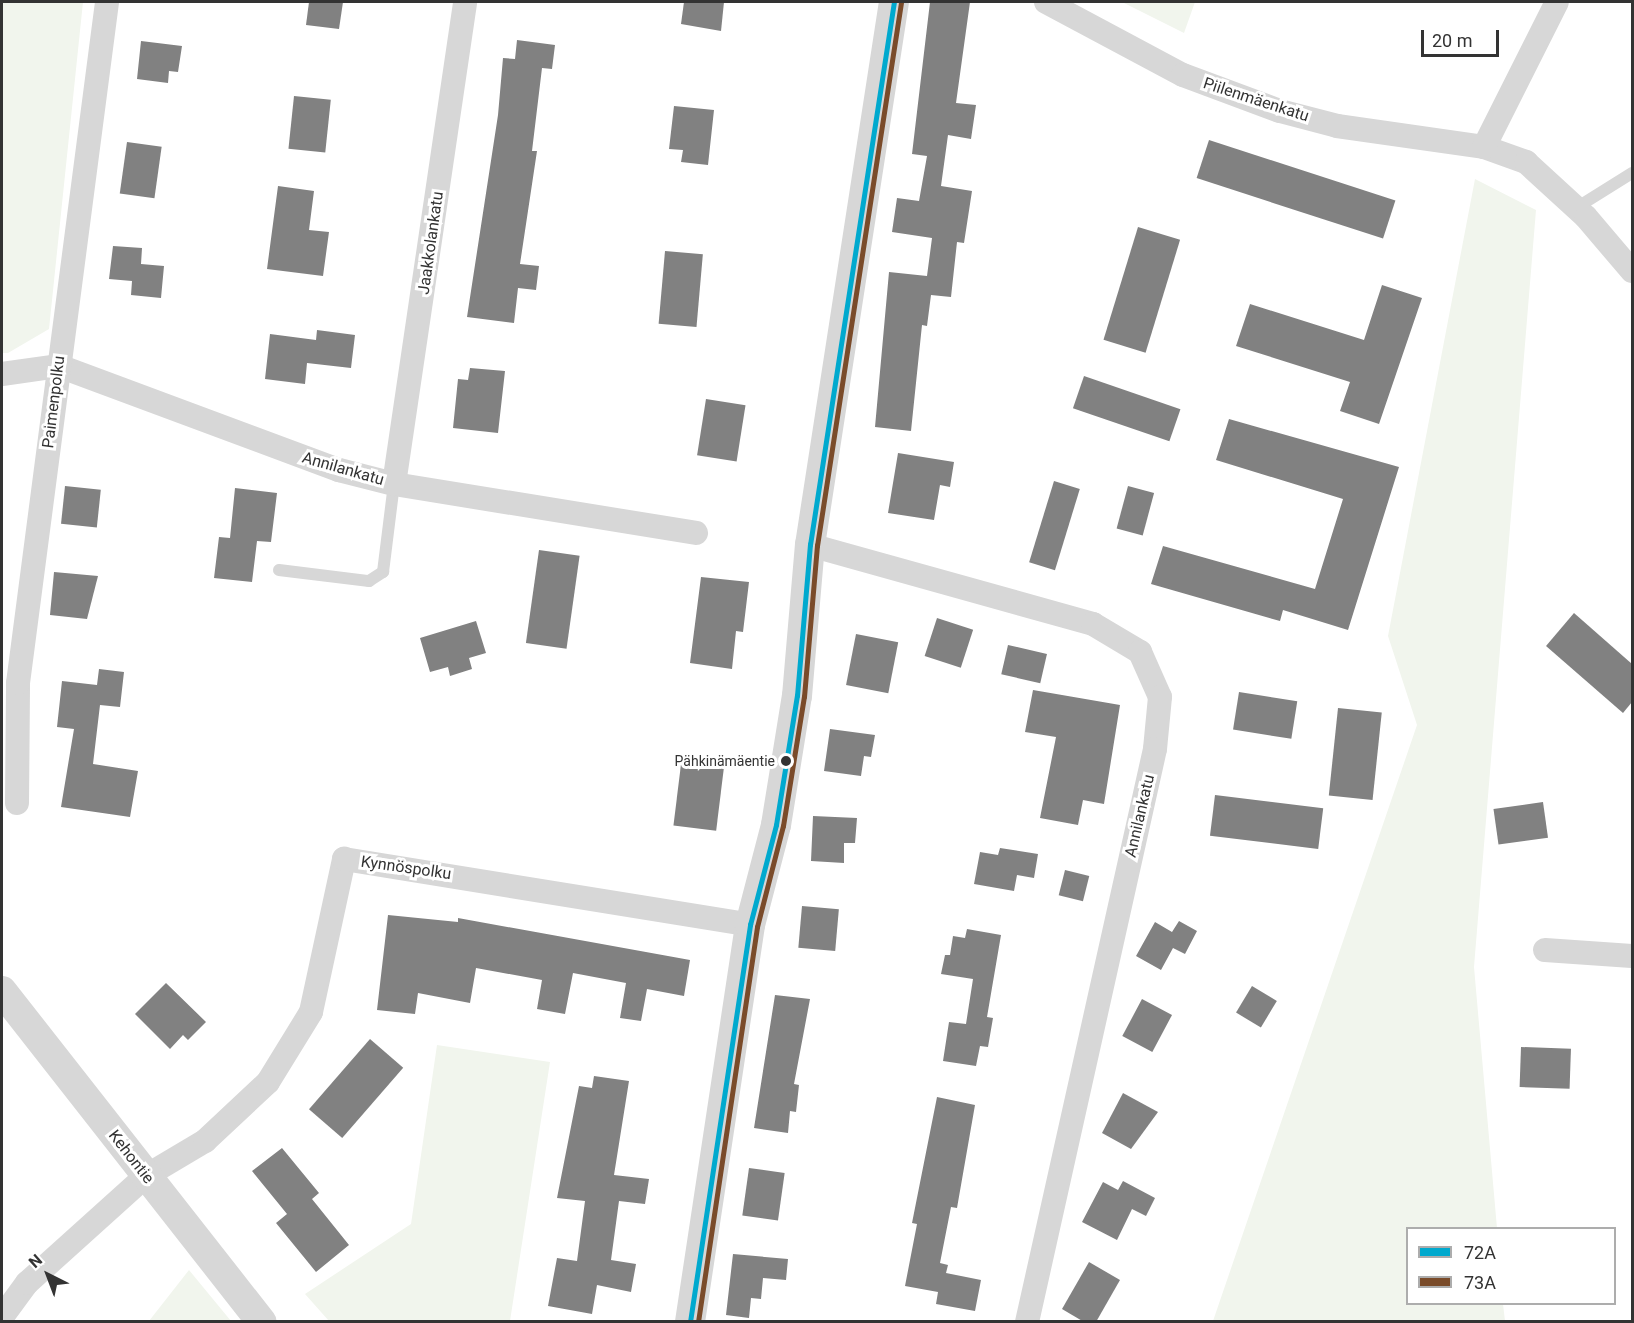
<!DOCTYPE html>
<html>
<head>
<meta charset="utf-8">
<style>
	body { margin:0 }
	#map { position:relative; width:1634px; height:1323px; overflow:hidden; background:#fff; font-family:Roboto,sans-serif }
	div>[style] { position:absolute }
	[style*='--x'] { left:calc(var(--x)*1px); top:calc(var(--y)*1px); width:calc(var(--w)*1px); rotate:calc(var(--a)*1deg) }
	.green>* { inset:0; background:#f1f5ed }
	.building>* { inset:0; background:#818181; transform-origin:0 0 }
	.service>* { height:12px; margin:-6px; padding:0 6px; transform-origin:6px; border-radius:6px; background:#d7d7d7 }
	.minor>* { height:24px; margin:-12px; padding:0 12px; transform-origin:12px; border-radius:12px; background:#d7d7d7 }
	.tertiary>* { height:30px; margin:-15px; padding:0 15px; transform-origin:15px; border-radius:15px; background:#d7d7d7 }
	.bus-1>* { height:4.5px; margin:-2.25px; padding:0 2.25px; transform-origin:2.25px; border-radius:2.25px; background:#00a9ce }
	.bus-2>* { height:4.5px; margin:-2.25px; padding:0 2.25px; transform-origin:2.25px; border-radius:2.25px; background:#7a4b2a }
	.dots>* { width:16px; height:16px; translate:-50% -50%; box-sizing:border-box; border:3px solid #fff; border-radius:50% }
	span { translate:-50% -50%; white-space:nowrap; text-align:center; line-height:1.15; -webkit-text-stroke:6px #fff; paint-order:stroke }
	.bus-label { font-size:14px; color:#333 }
	.right { translate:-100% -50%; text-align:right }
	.street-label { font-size:16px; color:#333 }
	.frame { position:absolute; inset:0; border:3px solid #333; pointer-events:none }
	.legend { position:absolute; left:1406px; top:1227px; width:210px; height:78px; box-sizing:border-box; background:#fff; border:2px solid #adadad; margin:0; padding:8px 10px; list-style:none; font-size:18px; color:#333 }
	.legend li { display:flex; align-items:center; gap:12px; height:30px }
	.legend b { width:30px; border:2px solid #adadad }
	.north { position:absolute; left:18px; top:1245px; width:60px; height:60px; -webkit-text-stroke:4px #fff; paint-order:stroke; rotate:318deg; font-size:16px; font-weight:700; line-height:24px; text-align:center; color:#333 }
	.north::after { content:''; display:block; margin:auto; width:21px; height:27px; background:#333; clip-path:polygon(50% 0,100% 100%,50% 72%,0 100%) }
	.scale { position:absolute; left:1421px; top:30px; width:78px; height:27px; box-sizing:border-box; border:3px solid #333; border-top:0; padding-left:8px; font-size:18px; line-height:21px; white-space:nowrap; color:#333; -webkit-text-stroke:4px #fff; paint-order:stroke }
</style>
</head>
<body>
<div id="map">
	<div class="green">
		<i style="clip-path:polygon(2px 2px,83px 2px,49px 329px,8px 353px,2px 353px)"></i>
		<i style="clip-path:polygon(1122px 2px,1195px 2px,1184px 33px)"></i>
		<i style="clip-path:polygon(1475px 179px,1536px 210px,1474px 967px,1497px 1228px,1408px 1228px,1408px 1304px,1503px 1304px,1505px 1321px,1213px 1321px,1417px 725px,1388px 636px)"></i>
		<i style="clip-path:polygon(437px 1045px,550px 1062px,510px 1321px,329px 1321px,305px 1294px,411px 1224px)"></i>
		<i style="clip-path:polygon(189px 1270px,231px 1321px,149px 1321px)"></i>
	</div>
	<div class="building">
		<i style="clip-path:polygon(309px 2px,343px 2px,339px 29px,306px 25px)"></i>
		<i style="clip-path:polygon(684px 2px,724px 2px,721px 31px,681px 24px)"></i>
		<i style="clip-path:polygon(930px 2px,970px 2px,956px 103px,976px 105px,971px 139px,948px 135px,941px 186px,972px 191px,964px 243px,957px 242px,951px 297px,931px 295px,927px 326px,922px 325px,911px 431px,875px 427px,889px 272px,927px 276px,932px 238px,892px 232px,897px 198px,919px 201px,927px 156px,912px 154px)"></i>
		<i style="clip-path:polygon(517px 40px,555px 45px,552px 69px,542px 68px,532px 151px,537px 151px,520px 264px,539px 266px,536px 290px,518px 288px,514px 323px,467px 317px,498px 115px,503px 58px,515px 59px)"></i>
		<i style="clip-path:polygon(141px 41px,182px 46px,178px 72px,169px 71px,168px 83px,137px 79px)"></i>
		<i style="left:294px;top:96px;width:37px;height:53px;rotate:6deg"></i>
		<i style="clip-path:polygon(674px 106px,714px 110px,708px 165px,681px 162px,683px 150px,669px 149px)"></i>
		<i style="left:1209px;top:140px;width:196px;height:40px;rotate:18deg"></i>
		<i style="left:127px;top:142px;width:35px;height:52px;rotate:8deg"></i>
		<i style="clip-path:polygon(278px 186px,314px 191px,309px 230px,329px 232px,323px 276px,267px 269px)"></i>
		<i style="left:1138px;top:227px;width:44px;height:118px;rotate:17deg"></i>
		<i style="clip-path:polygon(113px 246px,142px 248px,141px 264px,164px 266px,161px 298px,131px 295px,132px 281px,109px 279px)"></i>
		<i style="left:665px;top:251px;width:38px;height:73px;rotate:5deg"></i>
		<i style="clip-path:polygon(1382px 285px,1422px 298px,1379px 424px,1340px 411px,1350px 382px,1236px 346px,1250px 304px,1364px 340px)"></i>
		<i style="clip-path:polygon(317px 330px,355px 335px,351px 368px,307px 363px,305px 384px,265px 379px,270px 334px,316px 340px)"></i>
		<i style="clip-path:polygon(470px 368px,505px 371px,498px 433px,453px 428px,458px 379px,468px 380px)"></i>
		<i style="left:1084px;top:376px;width:102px;height:34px;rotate:19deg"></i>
		<i style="left:706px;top:399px;width:40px;height:57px;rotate:9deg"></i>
		<i style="clip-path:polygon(1229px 419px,1399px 467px,1348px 630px,1283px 610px,1280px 621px,1151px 584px,1163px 546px,1315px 589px,1343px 499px,1216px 460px)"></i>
		<i style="clip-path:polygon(898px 453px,954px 462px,950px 487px,940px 485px,934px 520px,888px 513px)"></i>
		<i style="left:1054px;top:481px;width:27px;height:85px;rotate:17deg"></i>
		<i style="left:65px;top:486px;width:36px;height:38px;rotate:6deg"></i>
		<i style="left:1128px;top:486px;width:27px;height:44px;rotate:15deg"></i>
		<i style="clip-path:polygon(235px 488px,277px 493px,271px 542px,257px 541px,252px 582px,214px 578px,219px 537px,230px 538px)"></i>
		<i style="left:539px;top:550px;width:41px;height:94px;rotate:8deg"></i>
		<i style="clip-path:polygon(54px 572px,98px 576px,87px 619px,50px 615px)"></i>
		<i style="clip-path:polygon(701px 577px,749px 582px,743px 632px,736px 631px,732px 669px,690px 663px)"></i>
		<i style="clip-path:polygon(1574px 613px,1632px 664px,1632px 702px,1623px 713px,1546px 646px)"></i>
		<i style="left:937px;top:618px;width:38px;height:40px;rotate:18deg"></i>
		<i style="clip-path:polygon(476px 621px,486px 653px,469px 658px,472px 669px,450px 676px,448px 667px,430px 672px,420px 638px)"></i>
		<i style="left:856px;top:634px;width:43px;height:52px;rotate:11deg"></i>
		<i style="left:1008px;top:645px;width:40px;height:30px;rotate:13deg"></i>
		<i style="clip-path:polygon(99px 669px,124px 672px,120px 707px,100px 705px,93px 764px,138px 771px,130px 817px,61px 807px,74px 729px,57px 727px,62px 681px,97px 685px)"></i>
		<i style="clip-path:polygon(1033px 690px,1120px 705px,1104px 804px,1083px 800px,1078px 825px,1040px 818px,1056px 737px,1025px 732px)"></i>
		<i style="left:1239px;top:692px;width:59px;height:38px;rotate:9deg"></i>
		<i style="left:1338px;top:708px;width:44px;height:88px;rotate:6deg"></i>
		<i style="clip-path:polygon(830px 729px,875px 735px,871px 757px,864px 756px,861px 776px,824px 771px)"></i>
		<i style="left:682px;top:756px;width:43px;height:70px;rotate:7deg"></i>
		<i style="left:1215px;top:795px;width:109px;height:41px;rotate:7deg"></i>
		<i style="left:1543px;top:802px;width:36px;height:50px;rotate:82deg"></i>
		<i style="clip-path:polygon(813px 816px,857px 818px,855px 843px,844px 843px,844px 863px,811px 861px)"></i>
		<i style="clip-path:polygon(1000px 848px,1038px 854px,1034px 878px,1017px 875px,1014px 891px,974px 884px,980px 852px,998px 855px)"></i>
		<i style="left:1065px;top:870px;width:25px;height:26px;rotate:14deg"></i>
		<i style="left:802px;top:906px;width:37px;height:42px;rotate:5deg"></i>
		<i style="clip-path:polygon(388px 915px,458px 922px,458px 918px,690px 960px,684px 996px,647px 989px,641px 1021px,620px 1018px,626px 983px,573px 973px,565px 1014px,537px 1009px,542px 980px,476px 968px,470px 1003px,418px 993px,415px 1014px,377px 1010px)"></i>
		<i style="clip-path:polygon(1179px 921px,1197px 931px,1185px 954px,1173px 948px,1161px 970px,1136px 956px,1155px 922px,1172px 932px)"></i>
		<i style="clip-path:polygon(967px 929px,1001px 935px,987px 1017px,993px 1018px,988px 1047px,980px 1046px,976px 1066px,943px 1061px,949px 1022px,966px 1024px,973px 979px,941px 974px,945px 955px,950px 955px,953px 936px,965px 938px)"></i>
		<i style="clip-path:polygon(166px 983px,206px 1022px,188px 1040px,183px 1035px,170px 1049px,135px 1014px)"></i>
		<i style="left:1252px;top:986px;width:29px;height:31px;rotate:31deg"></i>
		<i style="clip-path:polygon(775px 995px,810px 999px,794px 1084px,799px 1085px,796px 1112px,790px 1111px,788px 1133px,754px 1128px)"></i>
		<i style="left:1142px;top:999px;width:34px;height:42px;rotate:28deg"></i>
		<i style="left:370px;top:1039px;width:44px;height:93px;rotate:41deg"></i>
		<i style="left:1521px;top:1047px;width:50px;height:40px;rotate:2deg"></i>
		<i style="clip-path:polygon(594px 1076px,629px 1081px,614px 1175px,649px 1179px,645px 1204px,619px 1201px,611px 1260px,636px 1264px,631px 1292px,597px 1285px,592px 1314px,548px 1306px,557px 1258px,577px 1261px,585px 1201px,557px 1198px,579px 1086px,592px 1088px)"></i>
		<i style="clip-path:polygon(1123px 1093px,1158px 1112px,1131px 1149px,1102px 1133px)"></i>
		<i style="clip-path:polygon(937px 1097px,975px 1105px,957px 1208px,951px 1207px,940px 1263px,948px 1265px,946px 1273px,981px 1280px,975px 1311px,936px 1304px,938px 1292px,905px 1286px,917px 1224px,912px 1223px)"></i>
		<i style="clip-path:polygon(282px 1148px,319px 1193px,312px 1199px,349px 1245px,316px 1272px,276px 1223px,287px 1214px,252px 1171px)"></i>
		<i style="left:749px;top:1168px;width:36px;height:48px;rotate:8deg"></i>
		<i style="clip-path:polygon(1123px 1181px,1155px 1198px,1146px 1216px,1132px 1209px,1117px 1240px,1082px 1222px,1103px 1182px,1118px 1190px)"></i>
		<i style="clip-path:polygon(733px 1254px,788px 1259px,786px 1280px,763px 1278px,761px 1299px,751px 1298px,749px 1318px,726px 1315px)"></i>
		<i style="clip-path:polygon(1089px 1262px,1120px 1280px,1096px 1322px,1084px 1322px,1062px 1309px)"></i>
	</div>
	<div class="service">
		<i style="--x:1576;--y:208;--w:66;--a:-32"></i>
		<i style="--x:279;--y:570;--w:91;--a:7"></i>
		<i style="--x:369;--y:581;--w:17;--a:-33"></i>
		<i style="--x:383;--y:572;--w:89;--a:-82.9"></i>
	</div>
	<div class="minor">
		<i style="--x:1046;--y:2;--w:155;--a:28.1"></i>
		<i style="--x:1183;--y:75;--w:103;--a:20.4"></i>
		<i style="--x:1280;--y:111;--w:59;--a:14.7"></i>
		<i style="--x:1337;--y:126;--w:148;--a:8.1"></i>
		<i style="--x:1484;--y:147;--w:45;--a:19.7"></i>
		<i style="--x:1526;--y:162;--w:81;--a:42.5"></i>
		<i style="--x:1586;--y:217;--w:71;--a:49.6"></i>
		<i style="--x:1484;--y:147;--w:162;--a:-63.3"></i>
		<i style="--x:2;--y:374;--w:58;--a:-8"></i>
		<i style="--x:59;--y:366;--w:299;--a:20.4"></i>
		<i style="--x:339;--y:470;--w:57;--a:14.3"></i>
		<i style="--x:394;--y:484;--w:306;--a:9.2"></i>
		<i style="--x:394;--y:484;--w:487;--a:-81.6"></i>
		<i style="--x:810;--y:545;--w:294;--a:15.6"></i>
		<i style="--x:1093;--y:624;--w:55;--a:30.8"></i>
		<i style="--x:1140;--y:652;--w:49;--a:66"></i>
		<i style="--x:1160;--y:697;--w:52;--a:95.5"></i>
		<i style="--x:1155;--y:749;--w:587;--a:102.59"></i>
		<i style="--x:17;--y:803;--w:120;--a:-89.5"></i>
		<i style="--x:18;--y:683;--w:687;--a:-82.55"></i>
		<i style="--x:1545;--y:950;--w:87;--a:3.9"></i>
		<i style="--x:2;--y:1317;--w:42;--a:-53.7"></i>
		<i style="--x:27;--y:1283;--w:160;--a:-42"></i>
		<i style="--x:146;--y:1176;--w:69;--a:-30.7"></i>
		<i style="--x:205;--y:1141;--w:86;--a:-43.1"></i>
		<i style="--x:268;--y:1082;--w:82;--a:-58.4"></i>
		<i style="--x:311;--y:1012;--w:157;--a:-77.8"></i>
		<i style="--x:344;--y:859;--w:411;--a:9.2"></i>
	</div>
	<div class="tertiary">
		<i style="--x:2;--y:991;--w:421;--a:51.9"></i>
		<i style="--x:690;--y:1322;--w:402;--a:-81.4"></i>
		<i style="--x:750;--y:925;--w:103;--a:-75.4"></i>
		<i style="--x:776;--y:825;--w:131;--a:-80.8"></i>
		<i style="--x:797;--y:696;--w:152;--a:-85.1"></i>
		<i style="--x:810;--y:545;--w:549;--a:-81.21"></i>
	</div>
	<div class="bus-1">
		<i style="--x:690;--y:1322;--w:402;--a:-81.4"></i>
		<i style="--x:750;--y:925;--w:103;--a:-75.4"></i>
		<i style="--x:776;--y:825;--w:131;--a:-80.8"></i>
		<i style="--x:797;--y:696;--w:152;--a:-85.1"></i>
		<i style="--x:810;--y:545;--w:549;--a:-81.21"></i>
	</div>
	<div class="bus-2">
		<i style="--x:698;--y:1322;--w:399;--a:-81.5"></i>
		<i style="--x:757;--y:927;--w:104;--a:-75.6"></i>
		<i style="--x:783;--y:826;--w:131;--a:-80.8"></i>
		<i style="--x:804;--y:697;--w:152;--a:-85.1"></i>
		<i style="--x:817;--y:546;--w:549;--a:-81.21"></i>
	</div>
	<div class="dots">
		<i style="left:786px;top:761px;background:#333"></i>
	</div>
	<div class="bus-label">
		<span class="right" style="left:775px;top:761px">Pähkinämäentie</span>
	</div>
	<div class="street-label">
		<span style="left:1256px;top:100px;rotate:18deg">Piilenmäenkatu</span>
		<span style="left:431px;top:243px;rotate:-82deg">Jaakkolankatu</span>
		<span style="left:54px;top:402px;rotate:-83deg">Paimenpolku</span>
		<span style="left:343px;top:469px;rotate:16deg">Annilankatu</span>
		<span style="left:1140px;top:816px;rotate:-77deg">Annilankatu</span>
		<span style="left:406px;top:868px;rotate:8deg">Kynnöspolku</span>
		<span style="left:131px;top:1157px;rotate:52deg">Kehontie</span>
	</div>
	<div class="frame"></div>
	<ul class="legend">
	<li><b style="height:8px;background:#00a9ce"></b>72A</li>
	<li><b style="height:8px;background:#7a4b2a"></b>73A</li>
	</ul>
	<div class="north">N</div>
	<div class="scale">20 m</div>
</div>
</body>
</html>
